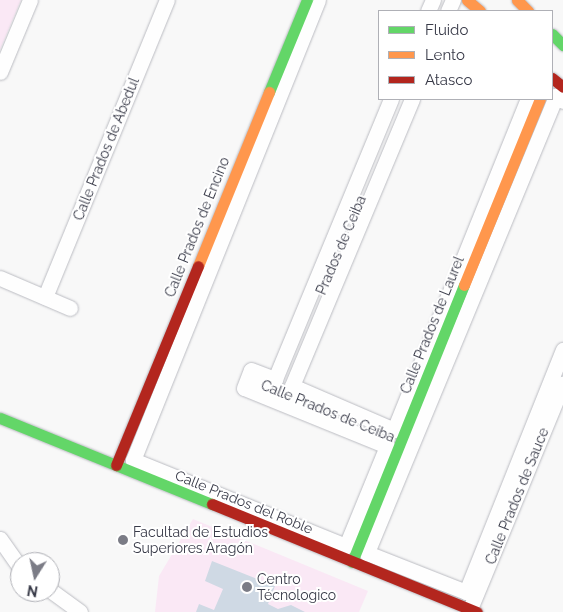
<!DOCTYPE html>
<html>
<head>
<meta charset="utf-8">
<style>
	body { margin:0 }
	#map { position:relative; width:563px; height:612px; overflow:hidden; background:#f8f8f8; font-family:Raleway,sans-serif }
	div>[style] { position:absolute }
	[style*='--x'] { left:calc(var(--x)*1px); top:calc(var(--y)*1px); width:calc(var(--w)*1px); rotate:calc(var(--a)*1deg) }
	.green>* { inset:0; background:#fae8f5 }
	.building>* { inset:0; background:#cfd9e4 }
	.roads { filter:drop-shadow(0 0 1px #bbbcc2) drop-shadow(0 0 1px #bbbcc2) }
	.street>* { height:15px; margin:-7.5px; padding:0 7.5px; transform-origin:7.5px; border-radius:7.5px; background:#fefefe }
	.fast>* { height:11px; margin:-5.5px; padding:0 5.5px; transform-origin:5.5px; border-radius:5.5px; background:#63d668 }
	.slow>* { height:11px; margin:-5.5px; padding:0 5.5px; transform-origin:5.5px; border-radius:5.5px; background:#ff974d }
	.jam>* { height:11px; margin:-5.5px; padding:0 5.5px; transform-origin:5.5px; border-radius:5.5px; background:#b3261e }
	.dots>* { width:14px; height:14px; translate:-50% -50%; box-sizing:border-box; border:2px solid #fff; border-radius:50% }
	span { translate:-50% -50%; white-space:nowrap; text-align:center; line-height:1.15; -webkit-text-stroke:4px #fff; paint-order:stroke }
	.street-label { font-size:14px; color:#383a48 }
	.poi-label { font-size:14px; color:#383a48 }
	.left { translate:0 -50%; text-align:left }
	.legend { position:absolute; left:378px; top:10px; width:175px; height:90px; box-sizing:border-box; background:#fff; border:1px solid #afb0b6; margin:0; padding:6px 9px; list-style:none; font-size:15px; color:#383a48 }
	.legend li { display:flex; align-items:center; gap:10px; height:25px }
	.legend b { width:25px; border:1px solid #afb0b6 }
	.north { position:absolute; left:10px; top:552px; width:50px; height:50px; box-sizing:border-box; background:#fff; border:1px solid #afb0b6; border-radius:50%; rotate:190deg; font-size:14px; font-weight:700; line-height:20px; text-align:center; color:#383a48 }
	.north::after { content:''; display:block; margin:auto; width:18px; height:22px; background:#7b7c86; clip-path:polygon(50% 0,100% 100%,50% 72%,0 100%) }
</style>
</head>
<body>
<div id="map">
	<div class="green">
		<i style="clip-path:polygon(0 0,21px 0,0 50px)"></i>
		<i style="clip-path:polygon(193px 519px,368px 591px,359px 612px,155px 612px,159px 576px)"></i>
	</div>
	<div class="building">
		<i style="clip-path:polygon(212px 561px,275px 586px,268px 604px,278px 609px,291px 605px,305px 612px,196px 612px,199px 604px,214px 610px,223px 589px,205px 581px)"></i>
	</div>
	<div class="roads">
		<div class="street">
			<i style="--x:318;--y:0;--w:496;--a:111.9"></i>
			<i style="--x:133;--y:460;--w:230;--a:22"></i>
			<i style="--x:346;--y:546;--w:108;--a:-67.7"></i>
			<i style="--x:387;--y:446;--w:154;--a:-157.9"></i>
			<i style="--x:244;--y:388;--w:19;--a:-69"></i>
			<i style="--x:251;--y:370;--w:26;--a:21"></i>
			<i style="--x:275;--y:379;--w:303;--a:-67.5"></i>
			<i style="--x:428;--y:11;--w:12;--a:-66"></i>
			<i style="--x:448;--y:11;--w:12;--a:-66"></i>
			<i style="--x:0;--y:72;--w:78;--a:-67.4"></i>
			<i style="--x:412;--y:99;--w:311;--a:112.7"></i>
			<i style="--x:292;--y:386;--w:111;--a:23.3"></i>
			<i style="--x:394;--y:430;--w:357;--a:-68"></i>
			<i style="--x:563;--y:101;--w:9;--a:-144"></i>
			<i style="--x:556;--y:96;--w:495;--a:112.5"></i>
			<i style="--x:367;--y:553;--w:106;--a:21.5"></i>
			<i style="--x:466;--y:592;--w:261;--a:-68.2"></i>
			<i style="--x:0;--y:278;--w:76;--a:23.2"></i>
			<i style="--x:45;--y:297;--w:321;--a:-67.7"></i>
			<i style="--x:258;--y:382;--w:47;--a:22.7"></i>
			<i style="--x:0;--y:539;--w:35;--a:55"></i>
			<i style="--x:50;--y:590;--w:37;--a:36"></i>
			<i style="--x:470;--y:609;--w:244;--a:-67.6"></i>
		</div>
		<div class="fast">
			<i style="--x:552;--y:34;--w:16;--a:45"></i>
			<i style="--x:269;--y:92;--w:100;--a:-67.6"></i>
			<i style="--x:0;--y:418;--w:229;--a:22.1"></i>
			<i style="--x:352;--y:562;--w:299;--a:-68"></i>
		</div>
		<div class="slow">
			<i style="--x:467;--y:0;--w:17;--a:40"></i>
			<i style="--x:517;--y:0;--w:16;--a:45"></i>
			<i style="--x:198;--y:266;--w:188;--a:-67.8"></i>
			<i style="--x:464;--y:285;--w:201;--a:-67.8"></i>
		</div>
		<div class="jam">
			<i style="--x:552;--y:78;--w:14;--a:39"></i>
			<i style="--x:116;--y:465;--w:215;--a:-67.6"></i>
			<i style="--x:212;--y:504;--w:286;--a:22.2"></i>
		</div>
	</div>
	<div class="dots">
		<i style="left:123px;top:540px;background:#7b7c86"></i>
		<i style="left:247px;top:587px;background:#7b7c86"></i>
	</div>
	<div class="street-label">
		<span style="left:106px;top:149px;rotate:-68deg">Calle Prados de Abedul</span>
		<span style="left:197px;top:227px;rotate:-68deg">Calle Prados de Encino</span>
		<span style="left:341px;top:245px;rotate:-67deg">Prados de Ceiba</span>
		<span style="left:432px;top:325px;rotate:-68deg">Calle Prados de Laurel</span>
		<span style="left:328px;top:411px;rotate:22deg">Calle Prados de Ceiba</span>
		<span style="left:517px;top:496px;rotate:-68deg">Calle Prados de Sauce</span>
		<span style="left:244px;top:502px;rotate:22deg">Calle Prados del Roble</span>
	</div>
	<div class="poi-label">
		<span class="left" style="left:133px;top:540px">Facultad de Estudios<br>Superiores Aragón</span>
		<span class="left" style="left:257px;top:587px">Centro<br>Técnologico</span>
	</div>
	<ul class="legend">
	<li><b style="height:6px;background:#63d668"></b>Fluido</li>
	<li><b style="height:6px;background:#ff974d"></b>Lento</li>
	<li><b style="height:6px;background:#b3261e"></b>Atasco</li>
	</ul>
	<div class="north">N</div>
</div>
</body>
</html>
